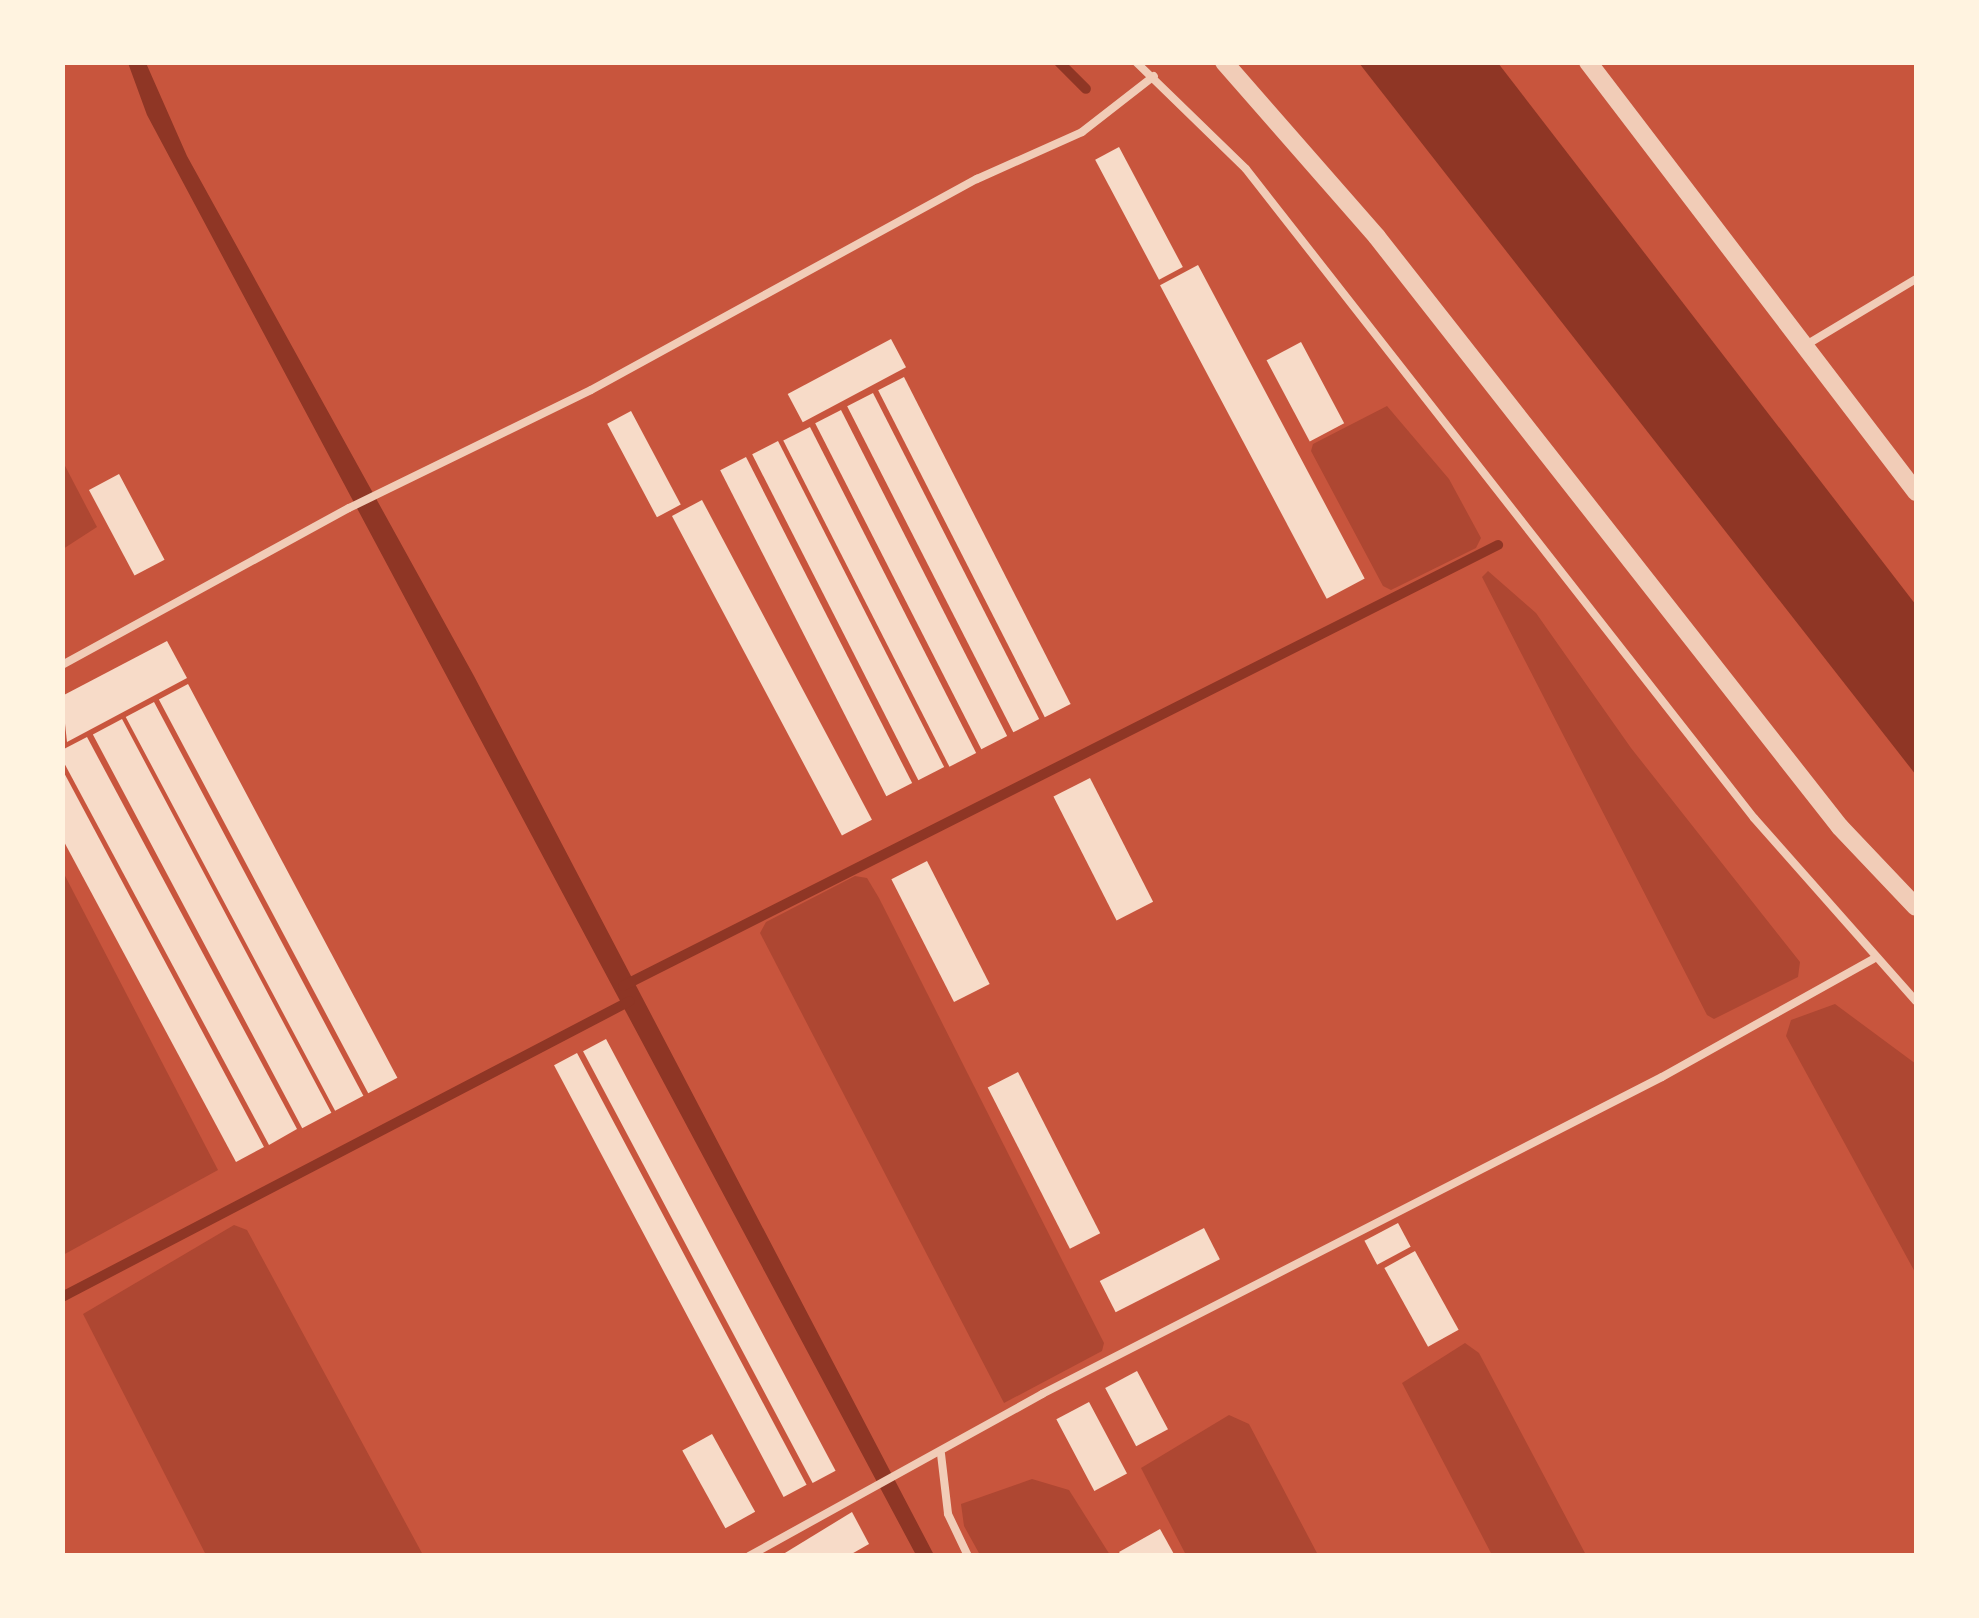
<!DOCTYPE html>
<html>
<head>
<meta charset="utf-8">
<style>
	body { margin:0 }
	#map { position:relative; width:1979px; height:1618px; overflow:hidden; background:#c8553d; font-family:Lora,serif }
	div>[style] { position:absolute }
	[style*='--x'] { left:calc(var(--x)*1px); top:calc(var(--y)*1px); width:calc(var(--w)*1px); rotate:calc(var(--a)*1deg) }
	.green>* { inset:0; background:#ae4732 }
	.water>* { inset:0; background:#8f3625 }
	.stream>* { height:10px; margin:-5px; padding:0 5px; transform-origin:5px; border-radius:5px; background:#8f3625 }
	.building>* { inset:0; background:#f7dbc8; transform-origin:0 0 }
	.service>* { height:8px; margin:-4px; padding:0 4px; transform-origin:4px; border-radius:4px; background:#f1ccb7 }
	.tertiary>* { height:18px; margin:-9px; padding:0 9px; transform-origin:9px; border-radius:9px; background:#f1ccb7 }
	span { translate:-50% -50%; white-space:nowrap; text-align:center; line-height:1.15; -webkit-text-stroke:10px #fff3e0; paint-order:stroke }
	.frame { position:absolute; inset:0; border:65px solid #fff3e0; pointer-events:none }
</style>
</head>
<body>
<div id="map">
	<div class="green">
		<i style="clip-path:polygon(1387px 406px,1449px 479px,1481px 538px,1476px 548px,1391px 590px,1383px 586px,1311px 451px,1313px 444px)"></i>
		<i style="clip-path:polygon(63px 462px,97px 527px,63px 549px,62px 549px)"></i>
		<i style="clip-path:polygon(1488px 571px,1536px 613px,1631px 748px,1800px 962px,1798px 977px,1714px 1019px,1707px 1015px,1482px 577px)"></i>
		<i style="clip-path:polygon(62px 870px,218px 1170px,63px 1255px,62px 1255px)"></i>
		<i style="clip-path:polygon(855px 876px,867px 878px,879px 898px,1104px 1343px,1102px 1351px,1004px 1403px,760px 933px,766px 922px)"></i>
		<i style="clip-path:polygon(1835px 1004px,1916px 1064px,1916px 1274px,1786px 1036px,1791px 1020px)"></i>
		<i style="clip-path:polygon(234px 1225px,247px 1230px,423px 1555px,206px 1555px,83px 1314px)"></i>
		<i style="clip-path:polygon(1465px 1343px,1479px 1353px,1586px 1555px,1492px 1555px,1402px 1383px)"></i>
		<i style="clip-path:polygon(1229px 1415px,1249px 1424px,1318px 1555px,1186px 1555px,1141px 1468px)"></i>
		<i style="clip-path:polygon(1032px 1479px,1069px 1490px,1110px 1555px,980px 1555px,964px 1526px,961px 1504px)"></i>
	</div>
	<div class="water">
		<i style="clip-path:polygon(128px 63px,146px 63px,187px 156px,474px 676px,934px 1555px,916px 1555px,147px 115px)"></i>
		<i style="clip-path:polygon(1359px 63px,1498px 63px,1916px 605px,1916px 775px)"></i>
	</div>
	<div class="stream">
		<i style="--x:1059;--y:62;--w:38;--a:45"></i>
		<i style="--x:623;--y:986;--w:980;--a:-26.75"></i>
		<i style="--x:62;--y:1297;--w:640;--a:-27.53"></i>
	</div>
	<div class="building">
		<i style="left:1119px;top:147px;width:136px;height:27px;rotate:62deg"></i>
		<i style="left:1198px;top:265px;width:355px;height:43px;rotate:62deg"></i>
		<i style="left:891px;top:339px;width:32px;height:117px;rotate:62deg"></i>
		<i style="left:1301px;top:342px;width:92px;height:39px;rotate:62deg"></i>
		<i style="left:904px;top:377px;width:367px;height:29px;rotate:63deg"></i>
		<i style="left:873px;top:393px;width:366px;height:29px;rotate:63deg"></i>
		<i style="left:841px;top:410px;width:366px;height:29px;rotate:63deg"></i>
		<i style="left:631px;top:411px;width:106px;height:27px;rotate:62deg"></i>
		<i style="left:810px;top:427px;width:366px;height:30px;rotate:63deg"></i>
		<i style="left:778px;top:441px;width:366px;height:29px;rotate:63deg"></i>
		<i style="left:746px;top:457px;width:366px;height:29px;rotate:63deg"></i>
		<i style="left:119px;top:474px;width:97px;height:34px;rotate:62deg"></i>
		<i style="left:702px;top:500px;width:362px;height:34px;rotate:62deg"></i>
		<i style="clip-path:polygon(167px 641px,187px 678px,67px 742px,62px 696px)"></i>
		<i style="left:188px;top:684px;width:446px;height:33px;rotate:62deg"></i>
		<i style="left:154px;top:702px;width:446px;height:32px;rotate:62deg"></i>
		<i style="left:122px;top:719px;width:446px;height:33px;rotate:62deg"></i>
		<i style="clip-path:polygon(87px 737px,297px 1129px,269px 1145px,62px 759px,62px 750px)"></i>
		<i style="clip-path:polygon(62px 769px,264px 1147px,236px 1162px,62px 838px)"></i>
		<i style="left:1090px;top:778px;width:139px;height:41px;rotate:63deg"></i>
		<i style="left:927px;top:861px;width:138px;height:40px;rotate:63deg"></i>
		<i style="left:606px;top:1039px;width:489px;height:26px;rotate:62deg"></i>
		<i style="left:577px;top:1053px;width:489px;height:26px;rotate:62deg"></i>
		<i style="left:1018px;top:1072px;width:181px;height:34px;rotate:63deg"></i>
		<i style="left:1398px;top:1223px;width:27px;height:38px;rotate:62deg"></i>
		<i style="left:1204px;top:1228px;width:35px;height:117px;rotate:63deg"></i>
		<i style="left:1415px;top:1251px;width:90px;height:35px;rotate:61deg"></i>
		<i style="left:1137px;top:1371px;width:66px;height:36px;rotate:62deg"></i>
		<i style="left:1089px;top:1402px;width:81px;height:37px;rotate:62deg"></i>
		<i style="left:712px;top:1434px;width:89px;height:34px;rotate:61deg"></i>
		<i style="clip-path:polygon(852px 1512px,869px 1544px,848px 1556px,780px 1556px)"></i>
		<i style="clip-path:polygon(1160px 1529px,1175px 1556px,1122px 1556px,1119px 1552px)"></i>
	</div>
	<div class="service">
		<i style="--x:1136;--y:62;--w:153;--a:44.2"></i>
		<i style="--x:1246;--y:169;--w:824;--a:51.95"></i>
		<i style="--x:1754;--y:818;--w:244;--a:48.5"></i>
		<i style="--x:1806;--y:345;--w:128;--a:-31"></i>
		<i style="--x:62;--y:665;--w:327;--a:-28.7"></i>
		<i style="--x:349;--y:508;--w:269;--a:-26"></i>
		<i style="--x:591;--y:390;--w:440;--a:-28.7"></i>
		<i style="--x:977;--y:179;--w:115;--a:-24.1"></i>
		<i style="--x:1082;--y:132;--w:91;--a:-37.9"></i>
		<i style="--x:941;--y:1454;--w:60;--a:83.3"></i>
		<i style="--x:948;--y:1514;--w:47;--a:64.5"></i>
		<i style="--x:749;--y:1556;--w:335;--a:-28.9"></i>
		<i style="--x:1042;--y:1394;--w:696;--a:-27.08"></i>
		<i style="--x:1662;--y:1077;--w:242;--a:-29.2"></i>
	</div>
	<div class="tertiary">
		<i style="--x:1224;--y:62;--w:232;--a:48.8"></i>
		<i style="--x:1377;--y:237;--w:750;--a:51.88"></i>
		<i style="--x:1840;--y:827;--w:110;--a:46.5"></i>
		<i style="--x:1588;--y:62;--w:541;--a:52.66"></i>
	</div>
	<div class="frame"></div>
</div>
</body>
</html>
